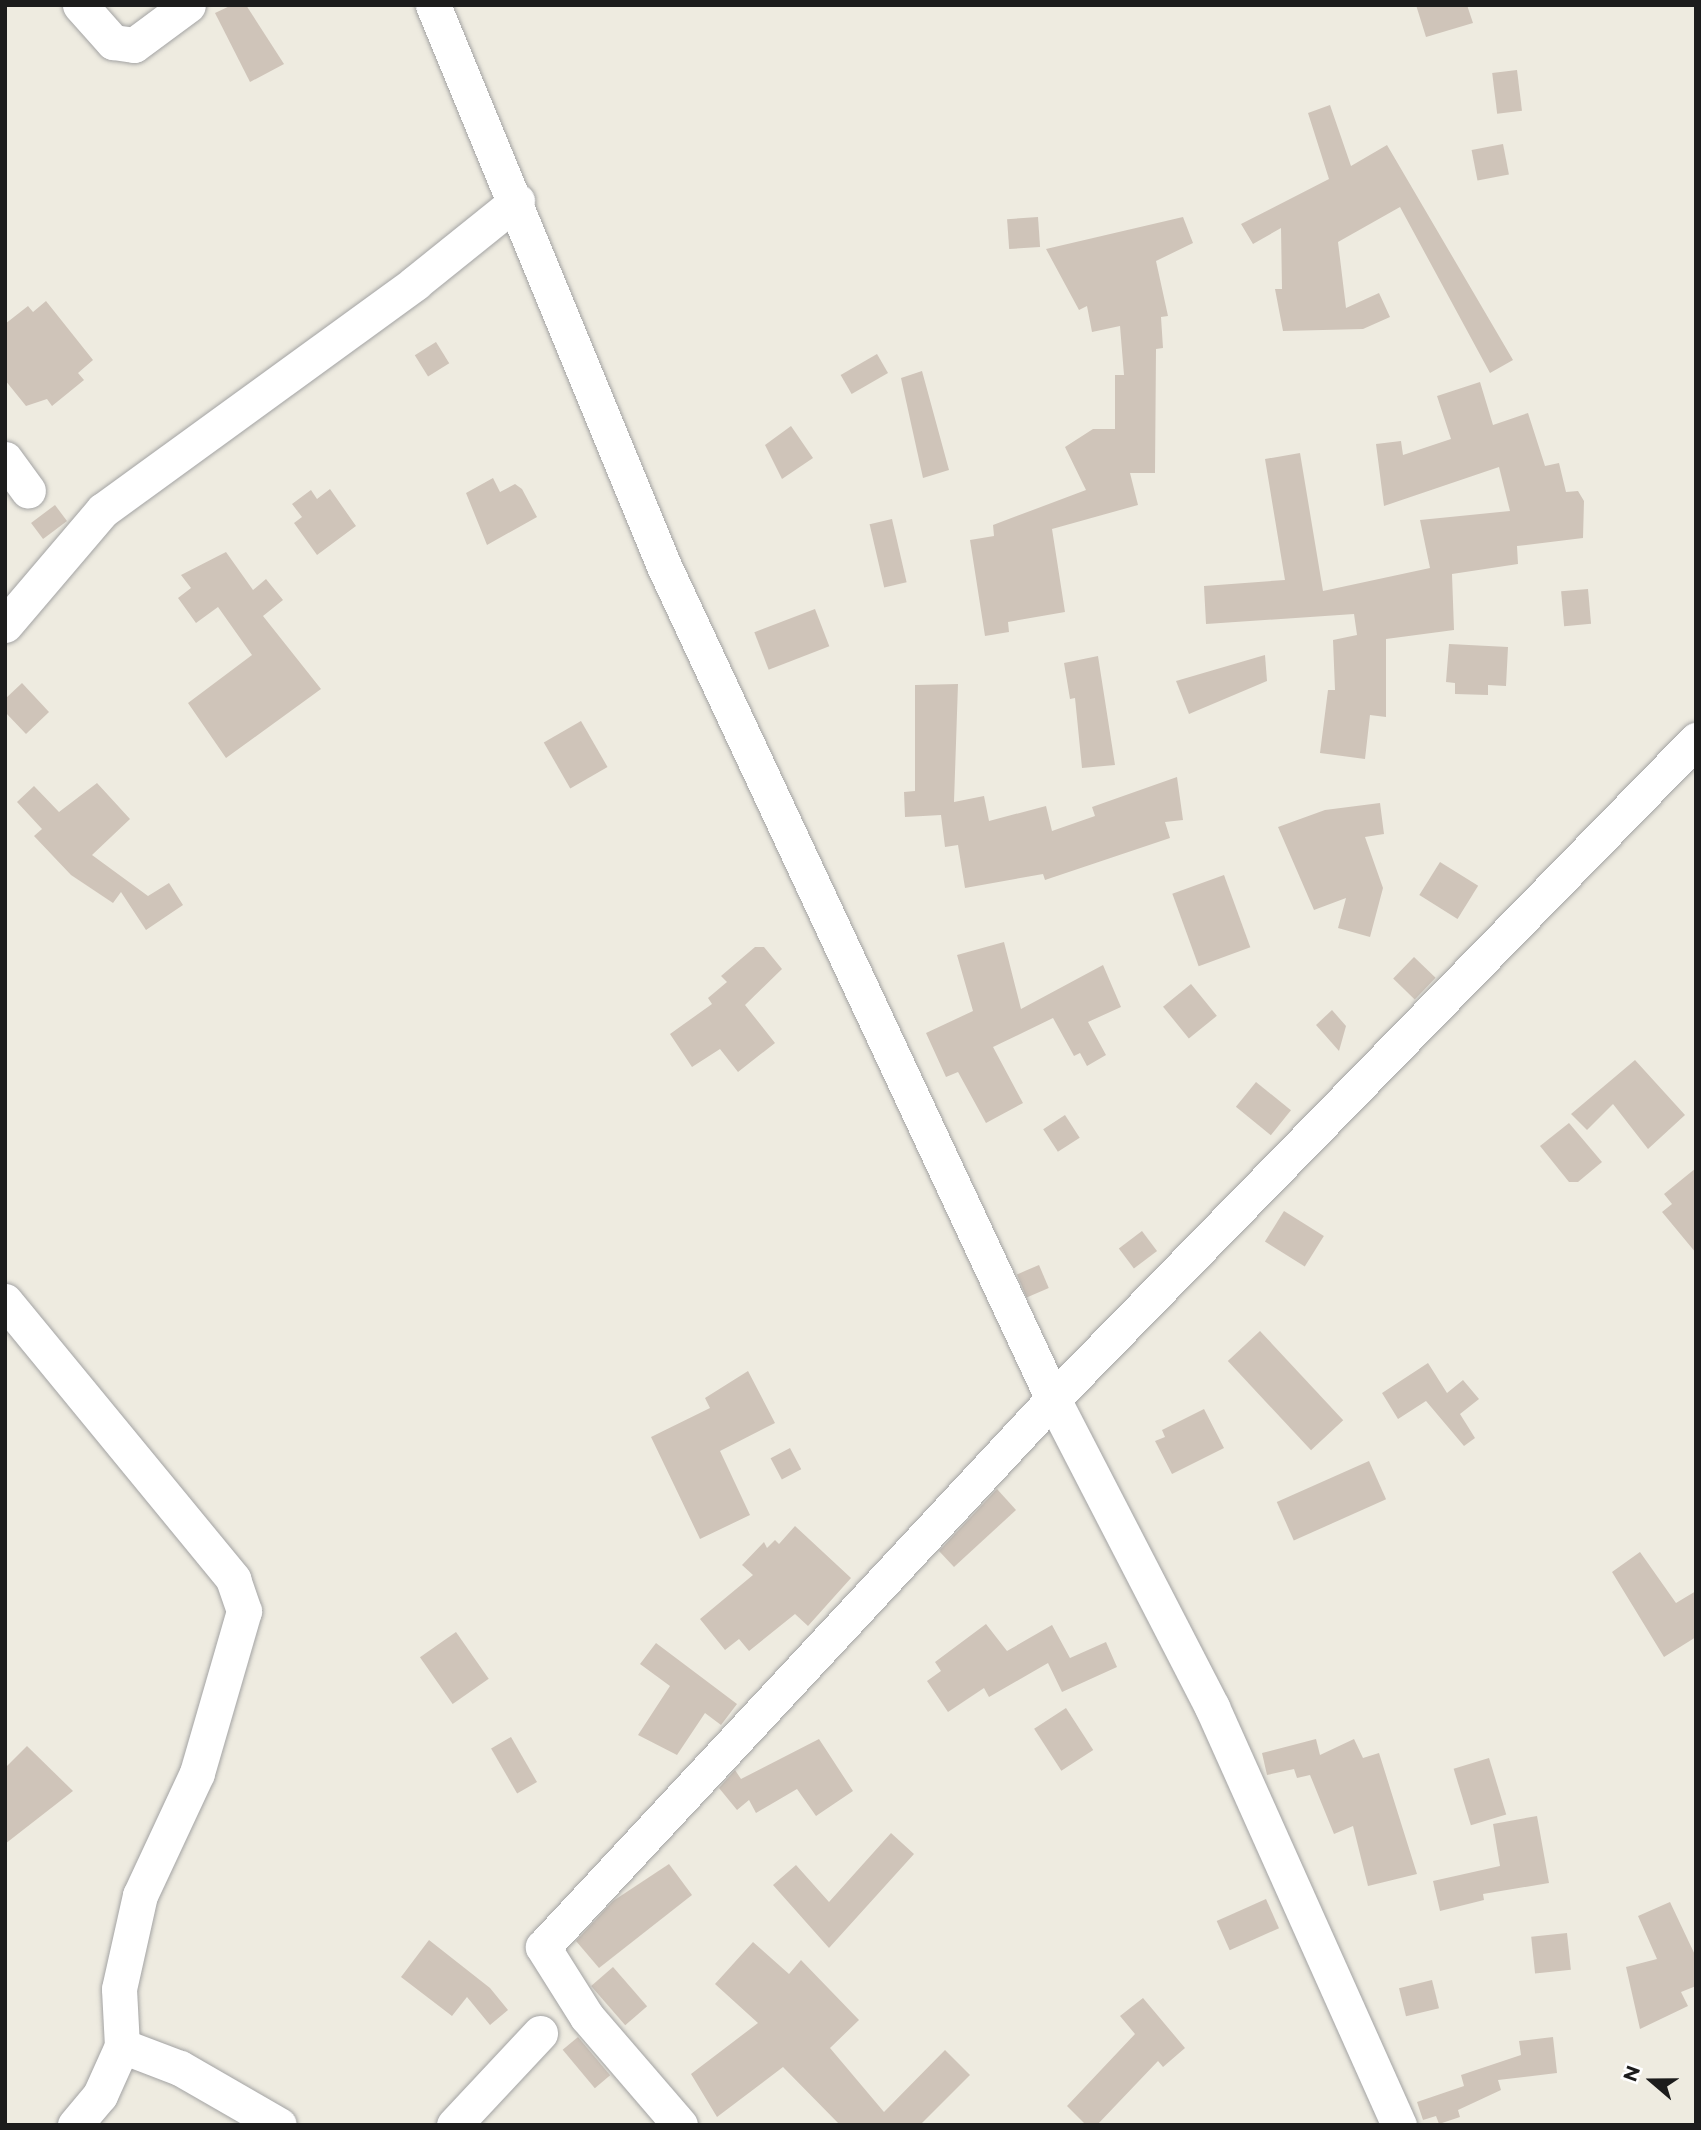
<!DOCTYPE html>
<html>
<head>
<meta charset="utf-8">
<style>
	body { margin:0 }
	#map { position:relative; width:1701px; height:2130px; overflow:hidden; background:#eeebe0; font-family:Montserrat,sans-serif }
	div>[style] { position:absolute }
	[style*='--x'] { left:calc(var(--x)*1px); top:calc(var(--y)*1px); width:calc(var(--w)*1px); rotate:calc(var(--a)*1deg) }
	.building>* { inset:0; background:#cfc4b9; transform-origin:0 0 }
	.roads { filter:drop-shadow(0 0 2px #a3a3a3) drop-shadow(0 0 2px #a3a3a3) }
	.minor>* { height:35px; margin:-17.5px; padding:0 17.5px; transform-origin:17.5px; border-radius:17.5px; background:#fff }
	span { translate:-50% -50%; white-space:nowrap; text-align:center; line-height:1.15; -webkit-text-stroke:5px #fff; paint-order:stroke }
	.frame { position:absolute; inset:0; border:7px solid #1c1c1c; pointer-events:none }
	.north { position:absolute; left:1617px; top:2046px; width:70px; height:70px; -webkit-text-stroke:5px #fff; paint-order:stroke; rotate:290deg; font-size:19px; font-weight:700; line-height:28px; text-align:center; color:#1c1c1c }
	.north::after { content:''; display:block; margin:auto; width:24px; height:32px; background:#1c1c1c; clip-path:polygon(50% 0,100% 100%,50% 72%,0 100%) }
</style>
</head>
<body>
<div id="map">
	<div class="building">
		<i style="clip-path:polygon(232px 5px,246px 5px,284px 64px,250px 82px,215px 13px)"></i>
		<i style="clip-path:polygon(1416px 5px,1467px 5px,1473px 23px,1426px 37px)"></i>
		<i style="left:1517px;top:70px;width:41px;height:25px;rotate:83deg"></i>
		<i style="clip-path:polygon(1330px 105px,1351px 166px,1387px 145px,1513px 360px,1490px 373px,1400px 207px,1338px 242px,1346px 308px,1379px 293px,1390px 317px,1363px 329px,1283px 331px,1275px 289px,1282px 289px,1281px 228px,1253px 244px,1241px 224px,1329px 179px,1308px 113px)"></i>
		<i style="left:1503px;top:144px;width:31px;height:32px;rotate:79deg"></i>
		<i style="left:1038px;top:217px;width:30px;height:31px;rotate:86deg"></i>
		<i style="clip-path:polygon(1183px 217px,1193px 243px,1156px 261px,1168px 316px,1161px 317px,1163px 348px,1156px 349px,1155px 473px,1130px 473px,1138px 505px,1052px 529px,1065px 612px,1008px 622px,1009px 632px,985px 636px,970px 540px,994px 536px,993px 525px,1086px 490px,1065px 447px,1093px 429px,1115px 429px,1115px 375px,1124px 375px,1120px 326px,1092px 332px,1087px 306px,1079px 310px,1046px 249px)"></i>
		<i style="clip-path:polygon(46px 301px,93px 360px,78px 373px,84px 380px,52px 406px,47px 399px,26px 406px,5px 380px,5px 324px,28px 306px,33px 312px)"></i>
		<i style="left:436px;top:342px;width:25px;height:25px;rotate:58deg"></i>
		<i style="left:877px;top:354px;width:22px;height:42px;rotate:60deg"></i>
		<i style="clip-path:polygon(922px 371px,949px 470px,923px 478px,901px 378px)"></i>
		<i style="clip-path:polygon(1480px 382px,1493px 425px,1528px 413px,1545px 466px,1559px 463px,1566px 492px,1578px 491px,1584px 501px,1583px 538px,1517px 546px,1518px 564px,1452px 574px,1454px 630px,1386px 639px,1386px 717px,1370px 715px,1365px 759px,1320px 753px,1328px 690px,1335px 690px,1333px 640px,1357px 635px,1354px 614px,1206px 624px,1204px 586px,1285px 580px,1265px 459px,1300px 453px,1323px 591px,1430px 568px,1420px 520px,1510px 511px,1499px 467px,1384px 506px,1376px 444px,1401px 441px,1403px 455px,1451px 439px,1437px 396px)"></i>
		<i style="clip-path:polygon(791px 426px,813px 458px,782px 479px,765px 445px)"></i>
		<i style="clip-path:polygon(493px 478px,500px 492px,515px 484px,522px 489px,537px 517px,487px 545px,466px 493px)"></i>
		<i style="clip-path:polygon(330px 489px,356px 526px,317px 555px,294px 523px,302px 517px,292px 504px,311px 490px,317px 499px)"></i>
		<i style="left:55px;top:505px;width:20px;height:30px;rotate:53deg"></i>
		<i style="left:892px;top:519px;width:65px;height:23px;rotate:77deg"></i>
		<i style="clip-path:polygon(226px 552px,253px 590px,266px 579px,283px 600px,263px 616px,321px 689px,226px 758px,188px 703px,252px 655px,218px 607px,196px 623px,178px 598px,191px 588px,181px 575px)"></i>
		<i style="left:1588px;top:589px;width:35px;height:27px;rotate:85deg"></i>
		<i style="left:815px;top:609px;width:40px;height:65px;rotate:69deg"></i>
		<i style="clip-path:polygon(1449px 644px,1508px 647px,1506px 686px,1488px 685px,1488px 695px,1455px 694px,1455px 683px,1446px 682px)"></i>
		<i style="clip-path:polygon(1265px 655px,1267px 681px,1189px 714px,1176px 681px)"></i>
		<i style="clip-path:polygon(1098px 656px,1115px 765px,1082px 768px,1075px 698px,1070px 699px,1064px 663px)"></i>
		<i style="clip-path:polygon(22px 683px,49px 712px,26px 734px,5px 712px,5px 699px)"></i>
		<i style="clip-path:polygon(958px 684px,954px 802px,984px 796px,989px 821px,1046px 806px,1052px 831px,1095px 816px,1092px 807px,1177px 777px,1183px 820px,1165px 822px,1170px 838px,1045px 880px,1043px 874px,965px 888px,958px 845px,945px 847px,941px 815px,905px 817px,904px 792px,915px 791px,915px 685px)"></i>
		<i style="left:581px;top:721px;width:53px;height:43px;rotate:60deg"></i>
		<i style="clip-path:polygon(97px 783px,130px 819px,92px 855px,148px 896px,169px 883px,183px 905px,146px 930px,121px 892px,113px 903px,71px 875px,34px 836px,42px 829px,17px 802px,34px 786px,59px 812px)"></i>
		<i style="clip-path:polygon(1380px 803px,1384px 834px,1365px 837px,1383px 888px,1370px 937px,1338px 928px,1346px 898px,1314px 910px,1278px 827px,1325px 810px)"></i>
		<i style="left:1440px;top:862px;width:45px;height:39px;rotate:32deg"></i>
		<i style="left:1224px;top:875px;width:77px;height:55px;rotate:70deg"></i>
		<i style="clip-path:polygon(1004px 942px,1021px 1009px,1103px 965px,1121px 1007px,1088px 1022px,1106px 1055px,1087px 1066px,1080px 1053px,1074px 1056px,1053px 1018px,993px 1047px,1023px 1103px,986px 1123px,958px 1072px,946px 1077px,926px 1033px,973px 1011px,957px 955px)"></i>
		<i style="clip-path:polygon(755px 947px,764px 947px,782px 969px,745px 1005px,775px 1043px,738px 1072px,720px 1049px,692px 1067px,670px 1034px,712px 1004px,708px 998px,727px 982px,721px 976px)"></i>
		<i style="left:1414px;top:957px;width:30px;height:30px;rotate:44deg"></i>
		<i style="left:1191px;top:984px;width:41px;height:36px;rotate:51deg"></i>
		<i style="clip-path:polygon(1332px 1010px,1346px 1026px,1339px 1051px,1316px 1025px)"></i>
		<i style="clip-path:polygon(1635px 1060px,1685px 1115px,1648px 1149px,1613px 1104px,1587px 1130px,1571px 1114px)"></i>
		<i style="left:1256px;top:1082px;width:45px;height:32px;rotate:39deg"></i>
		<i style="left:1065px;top:1115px;width:27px;height:26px;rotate:57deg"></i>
		<i style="clip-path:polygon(1569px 1123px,1602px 1162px,1578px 1182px,1569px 1182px,1540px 1146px)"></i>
		<i style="clip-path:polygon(1696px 1168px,1696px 1253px,1662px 1212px,1672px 1204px,1664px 1194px)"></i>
		<i style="left:1284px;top:1211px;width:47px;height:36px;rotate:32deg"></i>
		<i style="left:1142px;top:1231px;width:25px;height:29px;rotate:53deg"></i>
		<i style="left:1039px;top:1265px;width:25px;height:24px;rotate:67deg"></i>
		<i style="left:1260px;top:1331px;width:122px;height:44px;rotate:47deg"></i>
		<i style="clip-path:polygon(1428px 1363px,1447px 1393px,1463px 1380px,1479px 1399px,1460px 1414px,1475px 1438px,1464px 1446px,1426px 1401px,1398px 1419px,1382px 1393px)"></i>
		<i style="clip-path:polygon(748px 1371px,775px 1423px,720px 1451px,750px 1515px,700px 1539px,651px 1437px,710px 1408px,705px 1398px)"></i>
		<i style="clip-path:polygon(1204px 1409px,1224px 1448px,1172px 1474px,1155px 1441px,1165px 1437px,1162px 1430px)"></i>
		<i style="left:790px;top:1448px;width:24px;height:22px;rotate:62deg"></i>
		<i style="left:1369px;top:1461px;width:42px;height:101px;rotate:66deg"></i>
		<i style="clip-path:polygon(997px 1489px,1016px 1510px,954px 1567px,939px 1551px)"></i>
		<i style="clip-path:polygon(795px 1526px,851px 1578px,808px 1626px,795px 1614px,749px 1651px,739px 1639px,725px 1650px,700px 1619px,753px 1575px,742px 1565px,764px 1542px,767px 1548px,775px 1540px,779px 1544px)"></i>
		<i style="clip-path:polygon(1640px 1552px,1676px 1603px,1696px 1591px,1696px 1637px,1664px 1657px,1612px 1572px)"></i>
		<i style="clip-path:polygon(986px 1624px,1007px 1651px,1052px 1625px,1070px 1658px,1106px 1642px,1117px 1667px,1062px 1692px,1048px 1663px,989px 1697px,984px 1688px,948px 1712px,927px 1681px,941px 1671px,935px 1662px)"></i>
		<i style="left:456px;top:1632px;width:57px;height:44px;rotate:55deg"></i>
		<i style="clip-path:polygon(656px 1643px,737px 1704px,721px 1725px,705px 1713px,677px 1755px,638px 1735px,670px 1686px,640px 1664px)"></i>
		<i style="left:1066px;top:1708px;width:50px;height:38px;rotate:57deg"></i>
		<i style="left:511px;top:1737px;width:52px;height:23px;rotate:60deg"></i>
		<i style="clip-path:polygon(819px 1739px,853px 1791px,816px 1816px,797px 1789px,756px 1813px,749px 1800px,737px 1810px,719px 1788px,735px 1770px,741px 1779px)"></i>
		<i style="clip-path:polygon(1316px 1739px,1320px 1755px,1354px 1739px,1363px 1758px,1379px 1753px,1417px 1874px,1368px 1886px,1353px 1826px,1334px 1834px,1310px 1775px,1297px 1778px,1294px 1769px,1267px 1775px,1262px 1753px)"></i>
		<i style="clip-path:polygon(27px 1746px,73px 1791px,5px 1844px,5px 1768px)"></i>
		<i style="left:1489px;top:1758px;width:59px;height:37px;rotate:73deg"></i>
		<i style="clip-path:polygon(1537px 1816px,1549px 1883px,1483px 1894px,1484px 1900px,1440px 1911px,1433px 1881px,1500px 1866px,1493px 1824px)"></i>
		<i style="clip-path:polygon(891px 1833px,914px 1854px,829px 1948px,773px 1885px,796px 1865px,829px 1902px)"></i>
		<i style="clip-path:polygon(669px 1864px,692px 1895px,599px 1968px,576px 1941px,613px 1901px)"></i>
		<i style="left:1266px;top:1899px;width:32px;height:54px;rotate:66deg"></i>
		<i style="clip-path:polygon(1670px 1902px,1696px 1957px,1696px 1986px,1681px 1992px,1688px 2006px,1640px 2029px,1626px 1967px,1657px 1959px,1638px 1916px)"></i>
		<i style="left:1567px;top:1933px;width:37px;height:36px;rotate:84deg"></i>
		<i style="clip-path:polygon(429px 1940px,490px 1988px,508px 2010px,490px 2025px,467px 1997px,452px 2016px,401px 1977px)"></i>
		<i style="clip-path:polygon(753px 1942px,789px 1974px,801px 1960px,859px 2020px,830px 2048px,884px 2112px,945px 2050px,970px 2075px,920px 2125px,840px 2125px,783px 2067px,717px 2117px,691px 2074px,758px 2023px,715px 1984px)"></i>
		<i style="left:613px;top:1967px;width:52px;height:29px;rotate:49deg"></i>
		<i style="left:1432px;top:1980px;width:29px;height:34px;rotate:76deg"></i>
		<i style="clip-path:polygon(1143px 1998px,1185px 2048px,1163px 2067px,1158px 2061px,1097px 2125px,1086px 2125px,1067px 2106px,1135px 2034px,1120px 2016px)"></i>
		<i style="left:578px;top:2037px;width:50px;height:20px;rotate:50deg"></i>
		<i style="clip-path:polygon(1553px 2037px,1557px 2073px,1498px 2080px,1501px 2090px,1458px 2110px,1460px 2117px,1439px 2124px,1436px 2116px,1423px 2120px,1417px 2102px,1464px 2086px,1461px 2075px,1521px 2055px,1519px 2041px)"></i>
	</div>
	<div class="roads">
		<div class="minor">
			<i style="--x:80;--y:5;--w:50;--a:48.3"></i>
			<i style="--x:113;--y:42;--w:21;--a:8"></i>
			<i style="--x:134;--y:45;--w:67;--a:-36.5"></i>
			<i style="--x:433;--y:5;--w:607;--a:67.62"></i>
			<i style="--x:664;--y:566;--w:919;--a:64.97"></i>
			<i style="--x:1053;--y:1399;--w:347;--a:62.7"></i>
			<i style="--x:1212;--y:1707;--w:458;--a:65.9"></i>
			<i style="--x:5;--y:459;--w:39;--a:54"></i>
			<i style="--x:5;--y:625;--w:151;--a:-49.6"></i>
			<i style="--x:103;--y:510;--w:386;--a:-36"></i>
			<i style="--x:415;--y:283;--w:131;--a:-38.8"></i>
			<i style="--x:5;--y:1301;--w:360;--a:50.6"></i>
			<i style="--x:233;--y:1579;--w:34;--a:71"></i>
			<i style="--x:244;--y:1611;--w:169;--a:106.2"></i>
			<i style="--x:197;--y:1773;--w:135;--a:115"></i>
			<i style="--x:140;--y:1895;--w:96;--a:102.6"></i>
			<i style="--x:119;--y:1989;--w:57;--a:87"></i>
			<i style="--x:122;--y:2046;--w:54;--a:114.2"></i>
			<i style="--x:100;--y:2095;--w:39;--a:130"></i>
			<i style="--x:122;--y:2046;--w:62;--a:20.8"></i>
			<i style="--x:180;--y:2068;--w:114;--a:29.9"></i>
			<i style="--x:454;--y:2125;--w:126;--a:-46.9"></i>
			<i style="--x:680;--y:2125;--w:143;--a:-130.7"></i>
			<i style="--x:587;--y:2017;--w:83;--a:-122.2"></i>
			<i style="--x:543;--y:1947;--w:749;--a:-47.06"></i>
			<i style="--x:1053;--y:1399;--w:921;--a:-45.7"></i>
		</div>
	</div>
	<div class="frame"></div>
	<div class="north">N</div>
</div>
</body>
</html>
